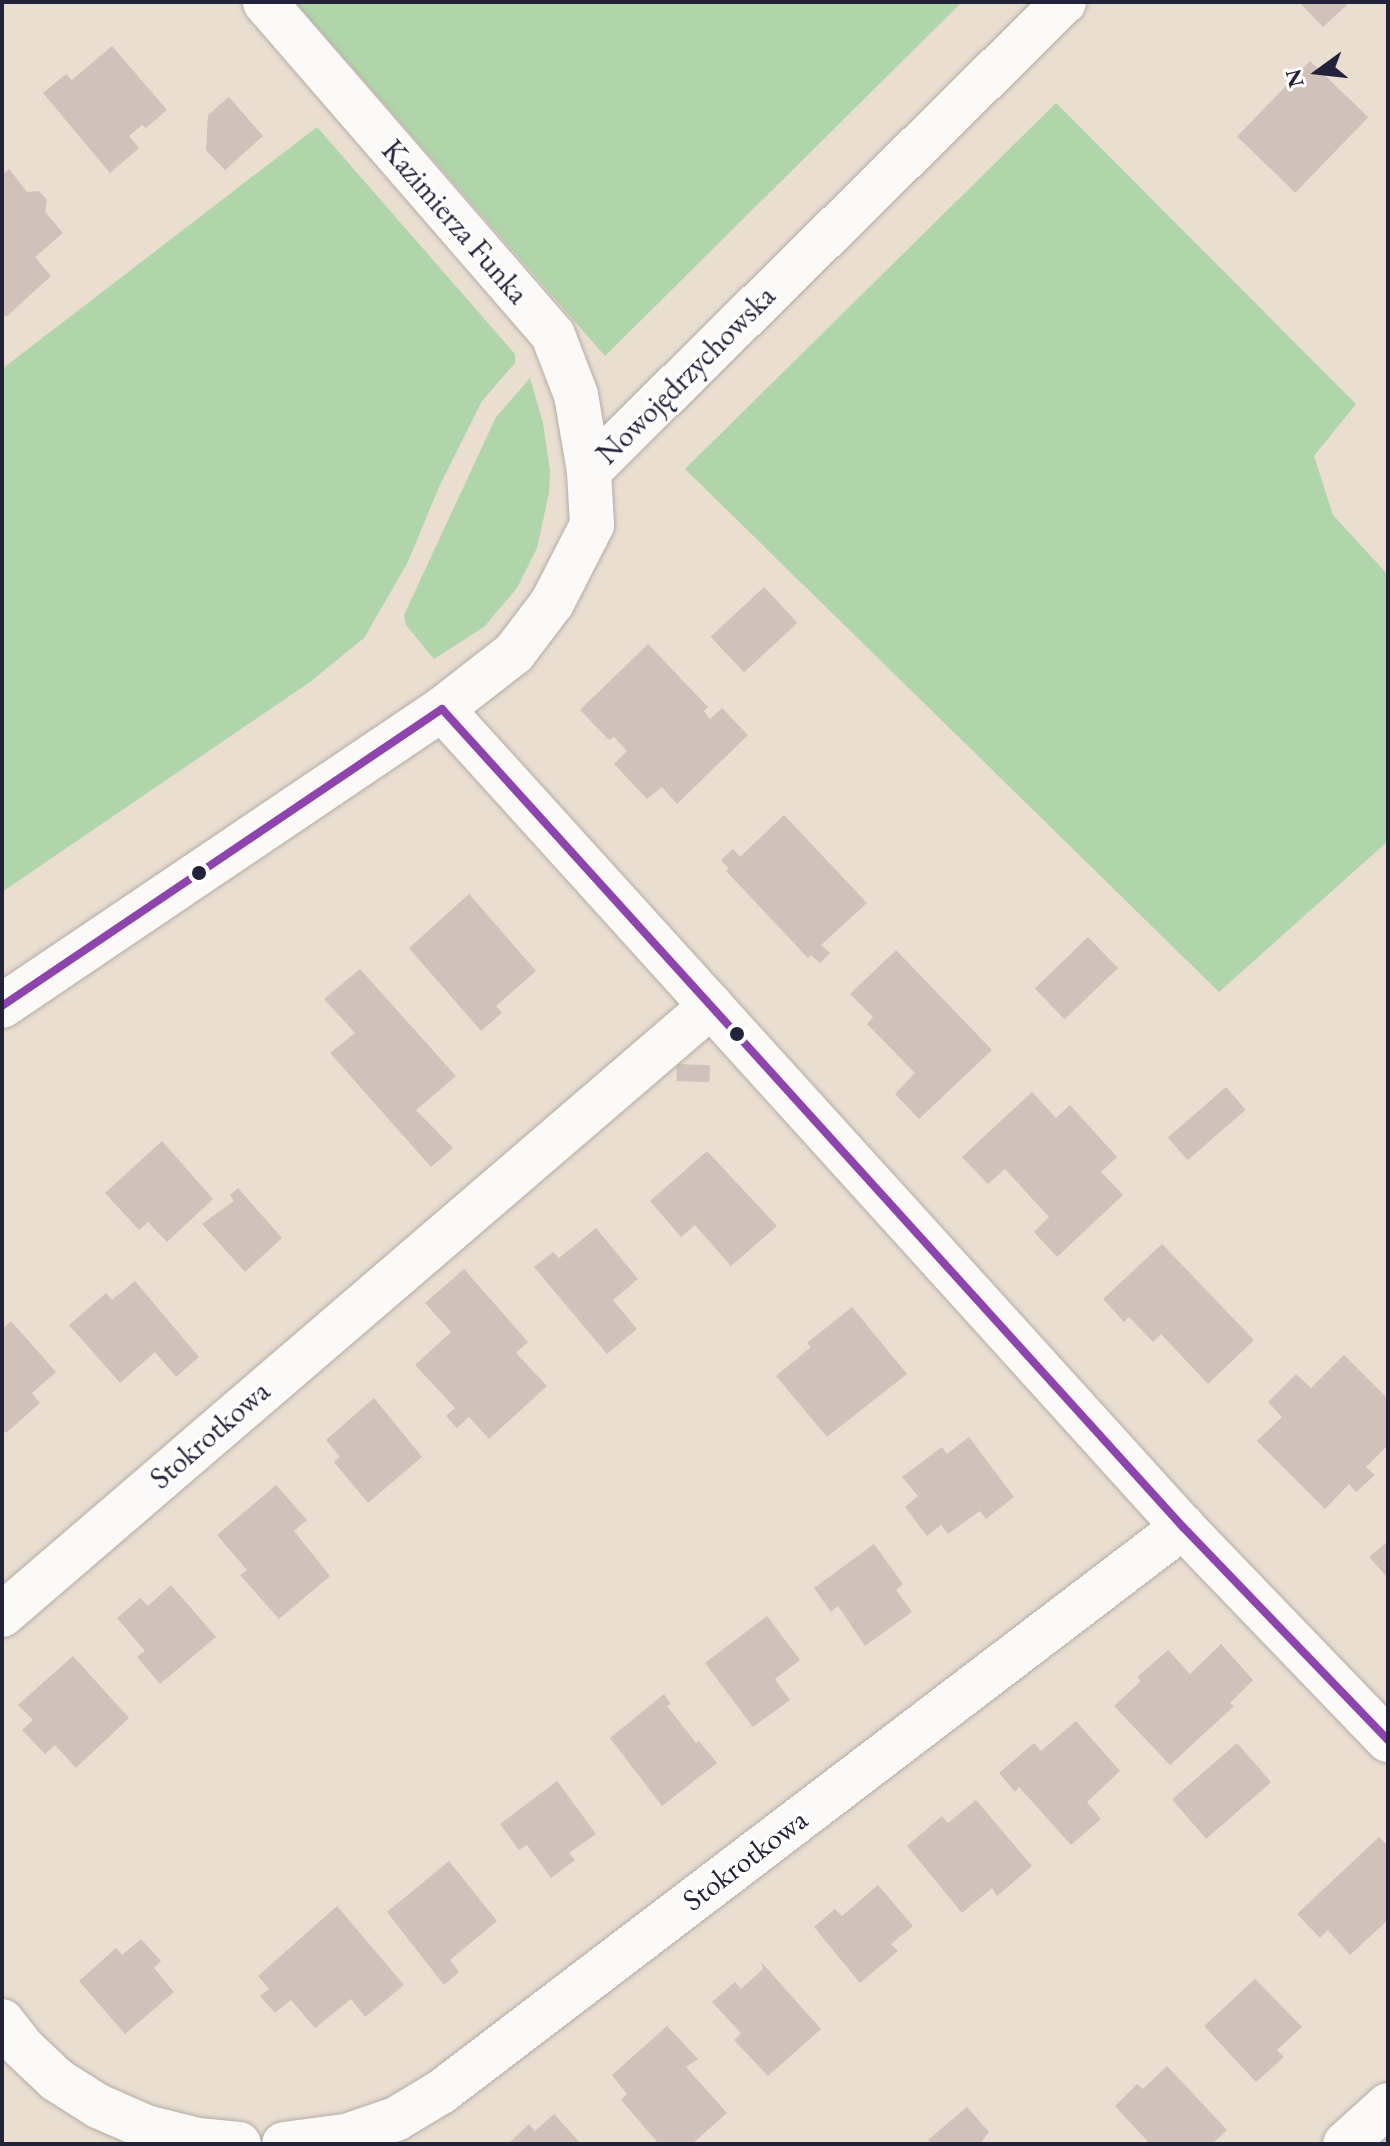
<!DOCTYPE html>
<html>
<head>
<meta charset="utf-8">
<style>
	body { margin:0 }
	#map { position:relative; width:1390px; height:2146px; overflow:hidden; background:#eaded0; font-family:"EB Garamond",serif }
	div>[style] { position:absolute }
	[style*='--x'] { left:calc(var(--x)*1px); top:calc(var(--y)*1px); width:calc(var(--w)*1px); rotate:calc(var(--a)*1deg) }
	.green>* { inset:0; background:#b1d5aa }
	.building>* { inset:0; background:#d0c1ba; transform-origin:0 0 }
	.roads { filter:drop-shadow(0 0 2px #b4aca6) drop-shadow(0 0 2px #b4aca6) }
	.street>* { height:44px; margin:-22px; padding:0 22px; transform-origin:22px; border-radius:22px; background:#fcfaf8 }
	.secondary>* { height:44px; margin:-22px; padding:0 22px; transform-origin:22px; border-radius:22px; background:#fcfaf8 }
	.bus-1>* { height:8px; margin:-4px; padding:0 4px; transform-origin:4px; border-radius:4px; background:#8e44ad }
	.dots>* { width:22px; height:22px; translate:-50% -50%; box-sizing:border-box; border:4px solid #fff; border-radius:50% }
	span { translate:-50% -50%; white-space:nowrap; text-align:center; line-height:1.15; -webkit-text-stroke:6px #fff; paint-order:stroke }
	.street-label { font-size:30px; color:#22223b }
	.frame { position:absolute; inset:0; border:4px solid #22223b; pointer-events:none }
	.north { position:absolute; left:1278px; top:32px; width:80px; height:80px; -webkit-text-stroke:6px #fff; paint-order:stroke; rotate:255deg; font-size:22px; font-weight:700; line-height:32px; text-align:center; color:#22223b }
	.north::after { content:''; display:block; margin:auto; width:28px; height:36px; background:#22223b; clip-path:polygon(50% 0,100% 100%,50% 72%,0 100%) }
</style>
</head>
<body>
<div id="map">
	<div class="green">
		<i style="clip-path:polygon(295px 2px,962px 2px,605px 356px)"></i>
		<i style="clip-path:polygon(1056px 103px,1356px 404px,1314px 456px,1333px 515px,1388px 575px,1388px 841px,1219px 992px,685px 469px)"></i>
		<i style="clip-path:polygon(317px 127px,515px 354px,515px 363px,482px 401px,439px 487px,408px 562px,364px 638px,310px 682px,2px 892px,2px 369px)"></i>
		<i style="clip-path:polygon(530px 378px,543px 423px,550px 470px,549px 493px,537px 548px,517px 588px,484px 627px,434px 659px,406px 625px,404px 615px,496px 417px)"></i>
	</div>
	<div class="building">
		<i style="clip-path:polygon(1299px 2px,1350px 2px,1323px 27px)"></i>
		<i style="clip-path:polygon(112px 46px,167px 110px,146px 128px,142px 125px,129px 136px,139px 148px,110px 173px,43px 93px,66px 74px,72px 80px)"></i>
		<i style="left:1310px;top:61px;width:81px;height:105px;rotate:44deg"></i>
		<i style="clip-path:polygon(229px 97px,263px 136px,225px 170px,206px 150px,208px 115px)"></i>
		<i style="clip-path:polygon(9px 169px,27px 192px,39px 191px,47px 200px,45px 212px,63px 233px,35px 257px,51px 276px,6px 317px,2px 312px,2px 175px)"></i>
		<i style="left:764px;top:587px;width:49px;height:73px;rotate:47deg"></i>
		<i style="clip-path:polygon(648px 644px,708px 707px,704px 711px,710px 719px,722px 708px,748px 735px,677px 804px,662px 787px,647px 799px,614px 764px,627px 751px,614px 737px,609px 740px,580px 710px)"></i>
		<i style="clip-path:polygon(784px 815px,867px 903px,821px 945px,830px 953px,820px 963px,811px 955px,808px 958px,726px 871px,729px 869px,721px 860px,733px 849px,740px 857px)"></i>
		<i style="clip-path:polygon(469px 894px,536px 971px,496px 1006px,502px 1013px,481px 1031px,409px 948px)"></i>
		<i style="left:1088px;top:937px;width:43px;height:74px;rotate:46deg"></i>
		<i style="clip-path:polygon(896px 950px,992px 1050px,919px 1119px,895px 1094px,915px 1073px,867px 1024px,873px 1017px,850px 994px)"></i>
		<i style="clip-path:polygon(360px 969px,456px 1076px,416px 1110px,453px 1148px,431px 1167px,330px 1053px,355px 1033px,324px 999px)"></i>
		<i style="left:677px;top:1064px;width:33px;height:17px;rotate:2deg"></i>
		<i style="left:1226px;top:1087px;width:30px;height:77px;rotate:49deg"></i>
		<i style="clip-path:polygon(1032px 1092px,1056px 1118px,1070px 1105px,1117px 1157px,1101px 1172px,1123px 1195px,1057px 1257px,1034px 1232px,1049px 1217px,1005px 1169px,988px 1184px,962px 1157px)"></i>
		<i style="clip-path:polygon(162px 1141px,213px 1199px,167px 1242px,148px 1222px,139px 1230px,105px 1193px)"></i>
		<i style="clip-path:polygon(707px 1151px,777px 1226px,731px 1266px,695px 1225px,681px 1237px,650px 1201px)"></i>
		<i style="clip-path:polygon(238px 1188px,282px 1238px,245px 1272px,202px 1224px,234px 1201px,230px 1195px)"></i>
		<i style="clip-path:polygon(596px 1228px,638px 1279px,613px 1300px,637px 1329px,607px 1354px,534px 1267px,553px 1252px,559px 1258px)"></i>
		<i style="clip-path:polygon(1162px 1244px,1254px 1340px,1208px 1384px,1161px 1334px,1153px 1342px,1129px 1317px,1124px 1322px,1103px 1299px)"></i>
		<i style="clip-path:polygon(464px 1269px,528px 1342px,516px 1353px,547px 1386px,489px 1439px,469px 1417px,457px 1428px,446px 1416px,455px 1408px,415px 1365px,451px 1332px,425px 1303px)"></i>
		<i style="clip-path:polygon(135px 1281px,199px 1357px,176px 1377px,155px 1352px,120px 1383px,69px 1325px,106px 1293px,112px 1300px)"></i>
		<i style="clip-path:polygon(852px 1307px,907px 1374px,827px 1437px,776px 1376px,811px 1347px,807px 1343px)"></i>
		<i style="clip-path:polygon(11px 1321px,56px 1372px,32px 1393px,40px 1403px,6px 1433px,2px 1428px,2px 1329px)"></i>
		<i style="clip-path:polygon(1344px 1355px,1388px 1399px,1388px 1445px,1366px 1467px,1375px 1475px,1356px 1492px,1349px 1484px,1325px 1509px,1257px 1441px,1282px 1417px,1268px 1402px,1296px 1374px,1311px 1388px)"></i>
		<i style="clip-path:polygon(374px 1398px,422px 1457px,368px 1503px,334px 1462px,340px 1457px,326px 1440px)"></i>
		<i style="clip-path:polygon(969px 1437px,1014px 1497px,986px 1519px,980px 1511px,948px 1534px,941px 1525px,927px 1536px,905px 1507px,918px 1496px,902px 1477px,942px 1447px,947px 1454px)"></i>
		<i style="clip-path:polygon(276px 1485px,307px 1520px,294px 1531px,330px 1576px,279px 1619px,240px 1575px,247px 1570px,217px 1535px)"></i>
		<i style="clip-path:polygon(1388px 1541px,1388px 1578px,1369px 1557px)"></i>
		<i style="clip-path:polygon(874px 1544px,903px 1584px,896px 1590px,912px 1612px,865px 1646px,838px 1606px,831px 1612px,814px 1588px)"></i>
		<i style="clip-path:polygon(171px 1585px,216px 1637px,160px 1684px,137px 1657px,145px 1651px,117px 1618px,140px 1598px,148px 1606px)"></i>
		<i style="clip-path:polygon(767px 1616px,800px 1660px,775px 1679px,790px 1700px,753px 1727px,705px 1663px)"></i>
		<i style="clip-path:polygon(1221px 1644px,1253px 1680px,1230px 1703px,1234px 1706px,1170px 1765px,1114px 1706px,1141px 1681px,1137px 1677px,1168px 1650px,1190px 1674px)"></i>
		<i style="clip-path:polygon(73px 1656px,129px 1718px,76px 1768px,55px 1745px,45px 1754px,22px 1730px,33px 1720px,18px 1705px)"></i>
		<i style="clip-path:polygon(664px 1694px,671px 1704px,667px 1706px,696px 1743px,699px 1741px,717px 1763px,662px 1806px,610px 1738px)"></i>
		<i style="clip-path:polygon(1076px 1721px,1120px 1771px,1087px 1802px,1101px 1819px,1071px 1845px,1019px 1787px,1015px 1792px,999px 1773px,1034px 1743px,1041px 1751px)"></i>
		<i style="left:1237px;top:1743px;width:52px;height:86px;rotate:49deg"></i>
		<i style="clip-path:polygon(557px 1781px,596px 1834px,569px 1853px,575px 1860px,551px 1878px,527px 1845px,519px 1850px,500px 1824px)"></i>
		<i style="clip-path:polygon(976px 1800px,1032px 1866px,997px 1896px,992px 1888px,962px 1913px,907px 1846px,942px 1816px,948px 1823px)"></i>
		<i style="clip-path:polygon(1379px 1837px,1388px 1846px,1388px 1920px,1350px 1955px,1328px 1930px,1320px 1938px,1297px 1914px)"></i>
		<i style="clip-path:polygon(449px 1861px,497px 1921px,450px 1960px,459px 1972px,444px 1985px,387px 1912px)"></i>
		<i style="clip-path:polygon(878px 1885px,913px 1926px,891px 1944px,898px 1951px,860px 1983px,814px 1927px,835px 1909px,842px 1916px)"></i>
		<i style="clip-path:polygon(337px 1906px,404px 1985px,365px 2017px,351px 1999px,315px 2028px,291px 2000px,275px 2013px,260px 1996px,269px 1989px,258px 1976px)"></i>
		<i style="clip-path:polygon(141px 1939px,161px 1961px,154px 1968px,174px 1992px,125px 2034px,79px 1981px,116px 1948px,122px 1955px)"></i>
		<i style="clip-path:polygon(761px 1962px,821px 2029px,768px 2076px,734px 2040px,741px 2033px,712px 2002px,735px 1982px,741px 1989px,763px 1969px)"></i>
		<i style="clip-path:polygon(1255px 1979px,1302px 2027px,1277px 2050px,1284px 2057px,1256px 2082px,1204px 2026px)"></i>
		<i style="clip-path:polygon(667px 2026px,698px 2059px,686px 2067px,727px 2113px,692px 2144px,659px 2144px,621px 2100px,627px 2094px,612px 2075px)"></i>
		<i style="clip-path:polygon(1167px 2066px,1227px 2130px,1212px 2144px,1150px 2144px,1115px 2106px,1137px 2084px,1143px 2089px)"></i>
		<i style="clip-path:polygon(967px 2107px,989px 2132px,980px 2144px,932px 2144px,928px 2140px)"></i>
		<i style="clip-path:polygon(554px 2114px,581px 2144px,508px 2144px,529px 2124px,535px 2131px)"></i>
	</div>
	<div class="roads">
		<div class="street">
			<i style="--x:589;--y:471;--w:668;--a:-44.64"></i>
			<i style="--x:442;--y:709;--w:1104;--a:47.83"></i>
			<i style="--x:1183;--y:1527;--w:296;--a:46.1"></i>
			<i style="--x:2;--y:1615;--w:935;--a:-40.66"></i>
			<i style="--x:2;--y:2021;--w:33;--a:52"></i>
			<i style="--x:22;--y:2047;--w:48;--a:43.3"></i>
			<i style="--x:57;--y:2080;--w:49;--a:32.4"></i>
			<i style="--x:98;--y:2106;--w:52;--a:23.6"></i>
			<i style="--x:146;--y:2127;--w:54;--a:14"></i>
			<i style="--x:198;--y:2140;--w:41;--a:5.6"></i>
			<i style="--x:284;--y:2144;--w:63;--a:-7.4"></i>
			<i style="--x:346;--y:2136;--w:53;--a:-18.8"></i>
			<i style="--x:396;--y:2119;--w:52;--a:-31"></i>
			<i style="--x:441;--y:2092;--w:933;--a:-37.29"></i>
			<i style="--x:1345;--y:2144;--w:58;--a:-42.2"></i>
		</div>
		<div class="secondary">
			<i style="--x:2;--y:1006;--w:531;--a:-34.02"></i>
			<i style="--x:442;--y:709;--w:91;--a:-37.9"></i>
			<i style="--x:514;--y:653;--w:63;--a:-52.8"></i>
			<i style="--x:552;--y:603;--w:88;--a:-62.9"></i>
			<i style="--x:592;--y:525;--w:54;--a:-93.2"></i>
			<i style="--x:589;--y:471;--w:77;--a:-99.7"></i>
			<i style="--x:576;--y:395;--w:64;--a:-111"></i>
			<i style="--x:553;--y:335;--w:440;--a:-130.9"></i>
		</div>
	</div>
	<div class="bus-1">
		<i style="--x:2;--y:1006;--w:531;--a:-34.02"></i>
		<i style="--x:442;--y:709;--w:1104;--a:47.83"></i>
		<i style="--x:1183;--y:1527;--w:296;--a:46.1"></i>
	</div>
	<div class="dots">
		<i style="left:199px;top:873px;background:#22223b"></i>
		<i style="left:737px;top:1034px;background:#22223b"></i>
	</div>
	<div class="street-label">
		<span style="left:455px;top:222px;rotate:49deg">Kazimierza Funka</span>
		<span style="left:686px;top:375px;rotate:-45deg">Nowojędrzychowska</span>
		<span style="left:210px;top:1435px;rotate:-41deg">Stokrotkowa</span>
		<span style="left:745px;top:1860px;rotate:-37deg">Stokrotkowa</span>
	</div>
	<div class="frame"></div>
	<div class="north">N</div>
</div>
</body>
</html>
